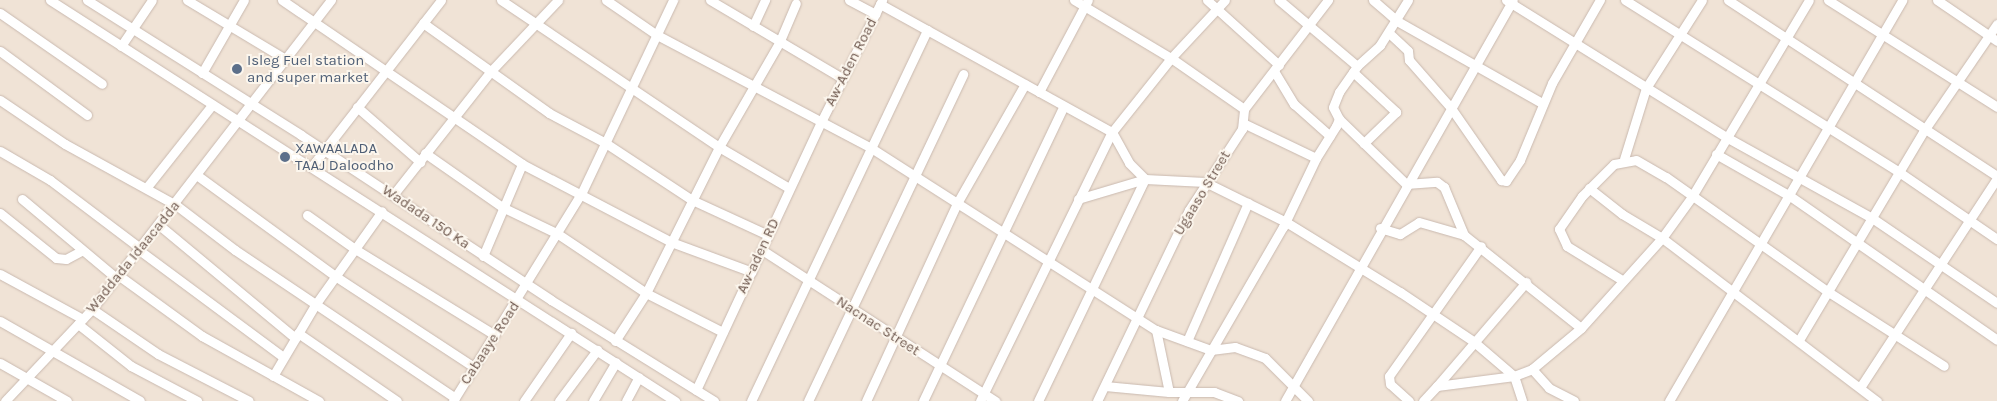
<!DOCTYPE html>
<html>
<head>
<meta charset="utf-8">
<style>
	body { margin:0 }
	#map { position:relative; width:1997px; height:401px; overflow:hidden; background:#f9f1e7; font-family:Karla,sans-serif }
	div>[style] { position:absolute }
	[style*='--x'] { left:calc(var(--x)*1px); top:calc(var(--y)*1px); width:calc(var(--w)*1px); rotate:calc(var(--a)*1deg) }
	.residential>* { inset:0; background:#f0e3d6; transform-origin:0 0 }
	.roads { filter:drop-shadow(0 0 1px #c9b9af) drop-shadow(0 0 1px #c9b9af) }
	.minor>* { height:9px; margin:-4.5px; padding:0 4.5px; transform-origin:4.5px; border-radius:4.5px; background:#fff }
	.dots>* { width:14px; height:14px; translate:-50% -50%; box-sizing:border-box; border:2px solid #fcf6ed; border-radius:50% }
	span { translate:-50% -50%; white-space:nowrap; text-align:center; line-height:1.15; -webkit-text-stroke:4px #fcf6ed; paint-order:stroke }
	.service-label { font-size:15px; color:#4e5e75 }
	.left { translate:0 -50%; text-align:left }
	.street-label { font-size:15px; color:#6f594f }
</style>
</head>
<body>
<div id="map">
	<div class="residential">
		<i style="left:0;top:0;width:1997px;height:401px"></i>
	</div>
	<div class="roads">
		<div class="minor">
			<i style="--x:50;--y:0;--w:743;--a:32.68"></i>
			<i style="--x:87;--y:0;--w:253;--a:32.2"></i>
			<i style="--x:301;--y:135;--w:300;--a:33.4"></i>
			<i style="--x:551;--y:300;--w:192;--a:31.8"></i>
			<i style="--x:187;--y:0;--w:114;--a:31"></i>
			<i style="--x:282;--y:0;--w:291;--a:34.3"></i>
			<i style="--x:522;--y:164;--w:168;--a:27.6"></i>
			<i style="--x:671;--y:242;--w:86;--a:20.3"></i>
			<i style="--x:501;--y:0;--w:263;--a:34"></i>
			<i style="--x:719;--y:147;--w:81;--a:30.4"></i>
			<i style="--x:606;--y:0;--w:62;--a:34.5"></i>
			<i style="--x:657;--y:35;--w:242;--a:27.8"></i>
			<i style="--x:871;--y:148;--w:338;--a:32.6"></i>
			<i style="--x:1156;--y:330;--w:59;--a:20"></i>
			<i style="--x:1211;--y:350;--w:24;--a:-7"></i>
			<i style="--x:1235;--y:347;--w:32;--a:20"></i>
			<i style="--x:1265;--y:358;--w:61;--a:45"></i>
			<i style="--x:710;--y:0;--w:153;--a:30.6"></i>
			<i style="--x:849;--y:0;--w:30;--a:28"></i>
			<i style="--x:1074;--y:0;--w:113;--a:30.9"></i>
			<i style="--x:1171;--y:58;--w:89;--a:34.9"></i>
			<i style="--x:1207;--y:0;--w:97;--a:42.1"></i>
			<i style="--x:1279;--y:0;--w:102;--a:40.2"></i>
			<i style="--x:1373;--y:0;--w:32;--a:41"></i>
			<i style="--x:1397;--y:21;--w:167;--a:29.5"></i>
			<i style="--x:1506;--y:0;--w:259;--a:31.9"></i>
			<i style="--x:1726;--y:137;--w:167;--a:29"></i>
			<i style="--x:1872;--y:218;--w:151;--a:34.2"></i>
			<i style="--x:1625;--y:0;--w:324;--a:32.1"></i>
			<i style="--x:1899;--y:172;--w:119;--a:34.4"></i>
			<i style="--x:1728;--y:0;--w:321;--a:33.2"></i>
			<i style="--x:1828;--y:0;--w:200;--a:32.3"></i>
			<i style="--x:1937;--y:0;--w:73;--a:34.3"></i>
			<i style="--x:880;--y:4;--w:265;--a:28.9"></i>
			<i style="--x:1112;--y:132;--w:35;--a:61"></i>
			<i style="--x:1129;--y:163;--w:23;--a:45"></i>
			<i style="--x:1145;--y:179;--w:60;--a:2.9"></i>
			<i style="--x:1205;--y:182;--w:90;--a:26.3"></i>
			<i style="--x:1286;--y:222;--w:134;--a:31.6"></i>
			<i style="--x:1400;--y:292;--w:88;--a:33.9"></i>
			<i style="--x:1473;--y:341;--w:54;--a:40.5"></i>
			<i style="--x:1514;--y:376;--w:26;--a:72"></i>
			<i style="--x:0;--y:13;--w:124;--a:34.8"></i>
			<i style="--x:423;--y:23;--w:155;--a:35.5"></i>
			<i style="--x:549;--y:113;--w:62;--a:27.8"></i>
			<i style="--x:604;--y:142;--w:105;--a:33.4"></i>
			<i style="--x:692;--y:200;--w:84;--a:24.7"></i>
			<i style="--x:753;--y:26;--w:29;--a:-65"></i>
			<i style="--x:1389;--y:33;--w:26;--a:43"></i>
			<i style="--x:1408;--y:51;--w:9;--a:84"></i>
			<i style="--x:1409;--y:60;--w:64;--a:48.8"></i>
			<i style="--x:1451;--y:108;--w:88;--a:55.2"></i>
			<i style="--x:1501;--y:180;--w:5;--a:11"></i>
			<i style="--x:1506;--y:181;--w:25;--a:-56"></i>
			<i style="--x:1520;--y:160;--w:83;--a:-67.4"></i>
			<i style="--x:1552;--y:83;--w:96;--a:-60"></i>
			<i style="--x:121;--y:46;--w:55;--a:-56"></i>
			<i style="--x:0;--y:51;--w:108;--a:36.3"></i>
			<i style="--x:1274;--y:71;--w:39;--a:59"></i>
			<i style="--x:1294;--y:104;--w:48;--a:41.6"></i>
			<i style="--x:1353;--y:72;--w:59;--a:42.9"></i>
			<i style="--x:1396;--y:112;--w:45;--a:135.9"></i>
			<i style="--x:202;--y:73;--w:84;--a:-60.1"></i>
			<i style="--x:1039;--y:92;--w:104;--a:-62"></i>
			<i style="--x:0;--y:100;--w:78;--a:34.1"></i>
			<i style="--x:65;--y:144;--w:127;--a:28.8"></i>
			<i style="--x:176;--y:205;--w:74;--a:37.3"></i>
			<i style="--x:235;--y:250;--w:265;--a:33.9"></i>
			<i style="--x:357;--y:107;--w:84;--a:41.1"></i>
			<i style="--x:1339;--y:119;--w:93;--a:44.1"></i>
			<i style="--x:1406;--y:184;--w:31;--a:-4"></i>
			<i style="--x:1437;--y:182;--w:9;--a:36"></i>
			<i style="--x:1444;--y:187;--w:52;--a:67.4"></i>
			<i style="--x:1243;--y:123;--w:81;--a:25.6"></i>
			<i style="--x:0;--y:151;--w:58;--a:30.1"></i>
			<i style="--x:50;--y:180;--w:113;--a:37.1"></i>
			<i style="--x:425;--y:153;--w:94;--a:35"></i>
			<i style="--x:502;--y:207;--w:62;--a:25.7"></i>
			<i style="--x:558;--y:234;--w:106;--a:33.8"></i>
			<i style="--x:646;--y:293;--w:86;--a:26.9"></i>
			<i style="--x:1716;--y:154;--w:85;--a:29.6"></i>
			<i style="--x:1790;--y:196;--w:252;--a:34.8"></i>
			<i style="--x:1624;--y:159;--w:74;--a:-72.8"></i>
			<i style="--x:1646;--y:88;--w:104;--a:-57.5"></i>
			<i style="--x:312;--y:166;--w:210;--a:-52.1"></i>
			<i style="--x:198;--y:176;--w:170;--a:36.1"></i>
			<i style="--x:335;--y:276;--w:166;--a:33.2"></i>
			<i style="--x:147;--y:187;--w:105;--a:-51.6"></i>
			<i style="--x:1589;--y:188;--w:42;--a:38.2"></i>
			<i style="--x:1622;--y:214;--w:47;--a:31"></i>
			<i style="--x:1662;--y:238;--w:270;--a:37.2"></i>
			<i style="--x:393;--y:195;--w:157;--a:-51.7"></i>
			<i style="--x:490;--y:72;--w:99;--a:-46.6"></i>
			<i style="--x:22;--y:199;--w:123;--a:40"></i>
			<i style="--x:1078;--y:199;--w:70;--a:-16.6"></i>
			<i style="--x:0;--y:213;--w:72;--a:38.8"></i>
			<i style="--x:56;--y:258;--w:10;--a:6"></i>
			<i style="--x:66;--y:259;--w:17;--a:-28"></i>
			<i style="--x:307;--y:215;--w:59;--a:35.3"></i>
			<i style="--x:355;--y:249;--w:164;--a:31.6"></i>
			<i style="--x:159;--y:225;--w:177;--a:39.7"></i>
			<i style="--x:1380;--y:228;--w:21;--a:17"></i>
			<i style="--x:1400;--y:234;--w:22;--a:-32"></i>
			<i style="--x:1419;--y:222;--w:47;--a:16.1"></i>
			<i style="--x:1464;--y:235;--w:149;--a:38.5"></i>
			<i style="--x:139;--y:250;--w:179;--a:36.6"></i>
			<i style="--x:762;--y:250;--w:278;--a:32.9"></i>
			<i style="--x:483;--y:256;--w:100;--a:-67"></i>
			<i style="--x:0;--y:274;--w:94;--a:28.5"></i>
			<i style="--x:118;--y:275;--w:104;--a:36"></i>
			<i style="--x:202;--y:336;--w:134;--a:29.1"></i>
			<i style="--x:1622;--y:280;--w:65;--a:-148.3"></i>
			<i style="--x:1567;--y:246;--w:19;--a:-115"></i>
			<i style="--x:1559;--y:229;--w:40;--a:-55.1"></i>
			<i style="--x:1582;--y:196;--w:45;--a:-45"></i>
			<i style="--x:1614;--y:164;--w:22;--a:-10"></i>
			<i style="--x:1636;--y:160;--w:34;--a:30"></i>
			<i style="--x:1666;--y:177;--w:201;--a:35.3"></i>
			<i style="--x:1830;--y:293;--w:135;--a:32.6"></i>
			<i style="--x:92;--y:309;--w:80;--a:34.3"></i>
			<i style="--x:158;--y:354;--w:102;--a:27.3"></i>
			<i style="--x:0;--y:321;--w:161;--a:29.7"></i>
			<i style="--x:78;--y:324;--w:68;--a:38.4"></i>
			<i style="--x:131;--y:366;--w:75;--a:27.9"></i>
			<i style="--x:1156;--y:330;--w:63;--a:78.2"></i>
			<i style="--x:1169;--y:392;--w:45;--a:0"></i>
			<i style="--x:1214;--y:392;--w:26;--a:21"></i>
			<i style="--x:298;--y:333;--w:120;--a:34.5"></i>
			<i style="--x:1799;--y:340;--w:246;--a:-59.2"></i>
			<i style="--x:1925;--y:129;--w:127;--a:-55.6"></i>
			<i style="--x:615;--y:341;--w:57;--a:-57.1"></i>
			<i style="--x:646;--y:293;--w:163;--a:-63.4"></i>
			<i style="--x:719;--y:147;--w:120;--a:-60"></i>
			<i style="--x:779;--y:43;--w:43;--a:-67"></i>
			<i style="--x:1187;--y:341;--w:151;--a:-66.2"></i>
			<i style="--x:0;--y:363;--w:77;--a:29.6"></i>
			<i style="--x:1532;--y:369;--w:25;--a:48"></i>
			<i style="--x:1549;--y:388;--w:28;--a:27"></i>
			<i style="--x:273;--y:376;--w:82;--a:-59.4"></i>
			<i style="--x:315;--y:305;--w:115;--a:-54.5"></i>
			<i style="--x:1105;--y:386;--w:64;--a:5.4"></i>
			<i style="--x:1437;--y:386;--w:137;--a:-49.4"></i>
			<i style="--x:1861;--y:386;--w:249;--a:-56.8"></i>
			<i style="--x:696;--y:390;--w:293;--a:-65"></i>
			<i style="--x:820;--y:124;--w:139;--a:-63.4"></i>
			<i style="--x:5;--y:401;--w:127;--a:-46.6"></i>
			<i style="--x:92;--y:309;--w:391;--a:-52.3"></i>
			<i style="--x:453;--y:401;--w:243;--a:-58.3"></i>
			<i style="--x:581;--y:194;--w:215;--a:-64.6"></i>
			<i style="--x:524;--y:401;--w:83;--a:-55.3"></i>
			<i style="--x:559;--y:401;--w:64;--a:-53.3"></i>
			<i style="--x:593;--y:401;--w:45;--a:-59.5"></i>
			<i style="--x:626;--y:401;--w:27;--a:-62"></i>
			<i style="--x:751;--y:401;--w:411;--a:-64.6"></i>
			<i style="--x:808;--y:401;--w:362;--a:-64.6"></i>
			<i style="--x:866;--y:401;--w:216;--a:-65.3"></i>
			<i style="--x:956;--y:205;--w:139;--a:-60.3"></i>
			<i style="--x:923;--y:401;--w:326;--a:-64.5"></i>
			<i style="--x:980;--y:401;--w:300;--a:-63.9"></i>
			<i style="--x:1112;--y:132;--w:95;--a:-51.4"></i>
			<i style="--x:1171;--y:58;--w:79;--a:-47"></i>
			<i style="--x:1038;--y:401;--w:246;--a:-64.3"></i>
			<i style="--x:1097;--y:401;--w:212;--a:-64.3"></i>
			<i style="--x:1189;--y:210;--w:97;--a:-56.8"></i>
			<i style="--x:1242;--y:129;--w:20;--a:-84"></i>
			<i style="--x:1244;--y:109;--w:138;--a:-52.4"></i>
			<i style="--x:1182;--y:401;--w:201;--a:-59.9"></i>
			<i style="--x:1283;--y:227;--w:76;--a:-64.4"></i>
			<i style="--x:1316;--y:158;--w:38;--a:-58"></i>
			<i style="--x:1336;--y:126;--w:8;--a:-67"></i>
			<i style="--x:1339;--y:119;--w:13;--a:-117"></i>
			<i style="--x:1333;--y:107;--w:16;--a:-68"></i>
			<i style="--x:1339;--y:92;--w:32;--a:-55"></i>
			<i style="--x:1357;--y:66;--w:31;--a:-42"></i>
			<i style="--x:1380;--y:45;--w:53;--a:-58.1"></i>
			<i style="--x:1285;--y:401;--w:461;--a:-60.4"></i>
			<i style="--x:1409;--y:401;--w:25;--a:-138"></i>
			<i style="--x:1390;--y:384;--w:8;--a:-97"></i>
			<i style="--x:1389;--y:376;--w:159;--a:-54.7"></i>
			<i style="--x:1423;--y:401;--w:21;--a:-47"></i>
			<i style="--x:1437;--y:386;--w:78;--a:-7.4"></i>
			<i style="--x:1514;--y:376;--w:19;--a:-21"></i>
			<i style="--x:1532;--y:369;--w:64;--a:-39.9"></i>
			<i style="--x:1581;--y:328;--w:121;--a:-48"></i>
			<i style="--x:1662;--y:238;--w:49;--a:-54.1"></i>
			<i style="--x:1691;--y:198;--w:230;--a:-59.2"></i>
			<i style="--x:1669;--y:401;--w:464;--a:-59.8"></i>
		</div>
	</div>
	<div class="dots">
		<i style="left:237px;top:69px;background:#5c6f8a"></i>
		<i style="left:285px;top:157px;background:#5c6f8a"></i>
	</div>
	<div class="service-label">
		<span class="left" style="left:247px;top:69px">Isleg Fuel station<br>and super market</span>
		<span class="left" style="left:295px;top:157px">XAWAALADA<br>TAAJ Daloodho</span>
	</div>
	<div class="street-label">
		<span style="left:851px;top:62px;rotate:-63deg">Aw-Aden Road</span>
		<span style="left:1202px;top:193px;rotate:-59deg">Ugaaso Street</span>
		<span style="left:426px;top:217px;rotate:34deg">Wadada 150 Ka</span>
		<span style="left:758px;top:256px;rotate:-65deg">Aw-aden RD</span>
		<span style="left:133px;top:257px;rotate:-51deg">Waddada Idaacadda</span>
		<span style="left:878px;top:326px;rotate:33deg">Nacnac Street</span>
		<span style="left:490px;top:343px;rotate:-57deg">Cabaaye Road</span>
	</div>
</div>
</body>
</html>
